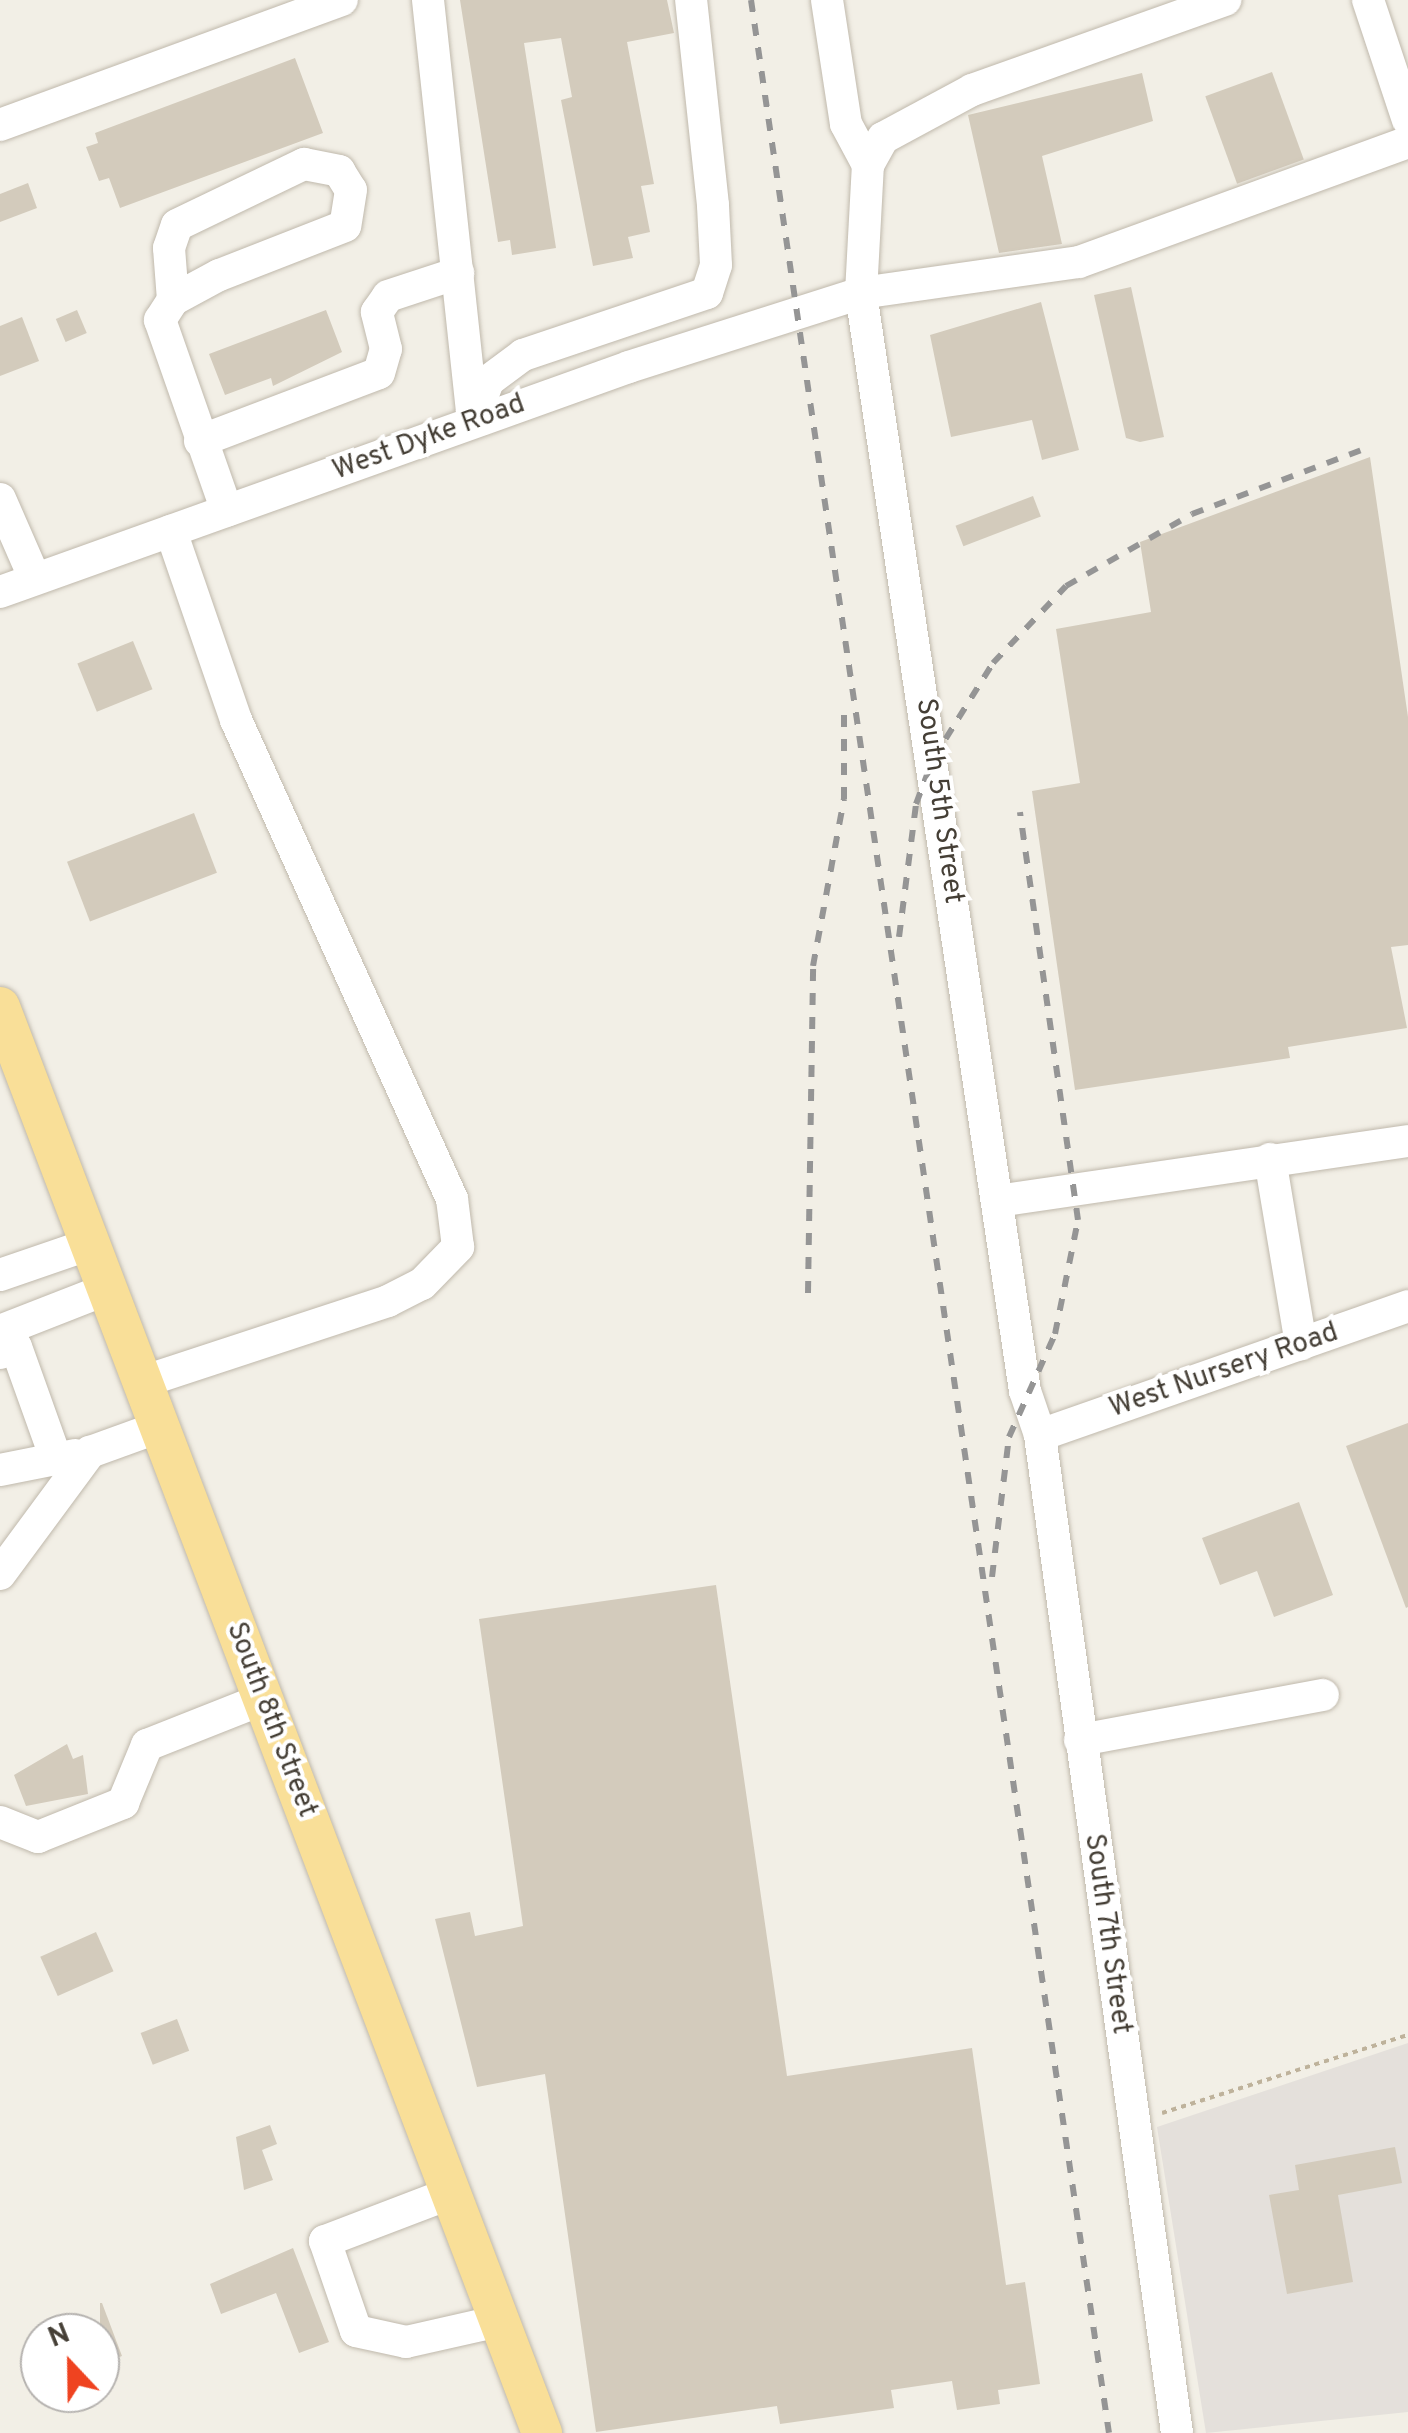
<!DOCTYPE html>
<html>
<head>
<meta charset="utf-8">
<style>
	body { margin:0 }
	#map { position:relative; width:1408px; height:2433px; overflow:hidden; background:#f2efe6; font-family:Overpass,sans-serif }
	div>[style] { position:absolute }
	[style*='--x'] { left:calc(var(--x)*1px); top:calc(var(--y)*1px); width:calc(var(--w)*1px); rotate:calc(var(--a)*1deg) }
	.industrial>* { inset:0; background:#e4e0db }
	.building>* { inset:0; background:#d3cbbc; transform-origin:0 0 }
	.path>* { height:4px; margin-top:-2px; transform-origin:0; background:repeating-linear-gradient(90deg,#beb29b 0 5px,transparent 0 10px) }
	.roads { filter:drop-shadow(0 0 2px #c0b9ac) drop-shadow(0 0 2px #c0b9ac) }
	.minor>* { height:32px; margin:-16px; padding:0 16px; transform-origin:16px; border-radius:16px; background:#fff }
	.major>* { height:40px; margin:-20px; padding:0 20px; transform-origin:20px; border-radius:20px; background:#f9df98 }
	.rail>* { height:6px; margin-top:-3px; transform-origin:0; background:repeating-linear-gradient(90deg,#959595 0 12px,transparent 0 24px) }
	span { translate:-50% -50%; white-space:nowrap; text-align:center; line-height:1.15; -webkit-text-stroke:8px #fff; paint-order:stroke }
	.street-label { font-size:28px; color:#453f36 }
	.north { position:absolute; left:20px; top:2313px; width:100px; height:100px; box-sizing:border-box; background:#fff; border:2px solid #b5b2af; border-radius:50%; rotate:338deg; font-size:28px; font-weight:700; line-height:40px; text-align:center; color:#453f36 }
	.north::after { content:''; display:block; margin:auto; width:35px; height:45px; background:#ef4320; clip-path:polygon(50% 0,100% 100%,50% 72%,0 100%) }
</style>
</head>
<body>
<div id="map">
	<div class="industrial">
		<i style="clip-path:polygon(1408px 2043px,1408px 2412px,1206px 2433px,1157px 2127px)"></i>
	</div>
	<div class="building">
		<i style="clip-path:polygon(460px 0,667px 0,674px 33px,627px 42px,654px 184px,641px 186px,650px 232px,628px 237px,633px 258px,593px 266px,561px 100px,572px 97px,561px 38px,524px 43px,556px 248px,512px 255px,510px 240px,498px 242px)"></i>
		<i style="clip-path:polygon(295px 58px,323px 133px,120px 208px,109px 178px,99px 181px,86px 147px,98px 143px,95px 133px)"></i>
		<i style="left:1272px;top:72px;width:93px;height:71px;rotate:70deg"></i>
		<i style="clip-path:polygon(1142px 73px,1153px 121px,1042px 156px,1062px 244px,999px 253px,968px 115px)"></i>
		<i style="clip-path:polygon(28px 183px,37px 208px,0 222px,0 194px)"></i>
		<i style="clip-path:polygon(1131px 287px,1164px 437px,1140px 442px,1126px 438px,1094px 295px)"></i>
		<i style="clip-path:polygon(1041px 302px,1079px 450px,1042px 460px,1032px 420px,951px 437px,930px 335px)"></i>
		<i style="left:77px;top:310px;width:25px;height:23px;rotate:67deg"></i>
		<i style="clip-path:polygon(326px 310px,342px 352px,273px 386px,271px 378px,225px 395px,209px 354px)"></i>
		<i style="clip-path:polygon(22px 317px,39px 361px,0 376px,0 326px)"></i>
		<i style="clip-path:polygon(1370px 457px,1408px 717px,1408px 945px,1391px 947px,1407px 1028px,1288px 1047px,1290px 1058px,1075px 1090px,1032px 791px,1080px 783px,1056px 629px,1151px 612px,1140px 542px)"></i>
		<i style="left:1033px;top:496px;width:22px;height:83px;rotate:69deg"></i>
		<i style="left:133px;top:641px;width:52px;height:60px;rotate:68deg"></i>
		<i style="left:194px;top:813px;width:64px;height:136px;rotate:69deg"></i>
		<i style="clip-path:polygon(1408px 1423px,1408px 1607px,1406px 1608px,1346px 1446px)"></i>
		<i style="clip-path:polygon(1299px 1502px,1333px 1595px,1274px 1617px,1257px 1571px,1220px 1585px,1202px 1538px)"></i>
		<i style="clip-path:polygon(716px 1585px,787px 2076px,972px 2048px,1006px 2285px,1025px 2282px,1040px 2384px,998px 2390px,1000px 2404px,957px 2410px,952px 2381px,891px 2390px,894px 2408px,780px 2424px,777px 2406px,596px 2432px,545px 2074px,477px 2087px,435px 1919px,470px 1912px,475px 1936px,523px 1926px,479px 1619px)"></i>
		<i style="clip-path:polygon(67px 1744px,73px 1759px,83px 1755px,88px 1794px,26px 1806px,14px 1775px)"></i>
		<i style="left:96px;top:1932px;width:43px;height:61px;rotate:66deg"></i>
		<i style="left:177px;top:2019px;width:34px;height:39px;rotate:69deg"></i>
		<i style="clip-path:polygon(270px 2125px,277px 2144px,262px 2150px,273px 2180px,244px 2190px,236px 2137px)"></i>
		<i style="clip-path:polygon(1395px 2147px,1402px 2183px,1338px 2195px,1353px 2282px,1287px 2294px,1269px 2195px,1299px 2190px,1295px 2165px)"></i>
		<i style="clip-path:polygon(293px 2248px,329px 2342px,299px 2353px,276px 2293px,221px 2314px,210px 2284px)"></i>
		<i style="clip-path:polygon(102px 2303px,122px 2356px,100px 2364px,100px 2303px)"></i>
	</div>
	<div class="path">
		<i style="--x:1162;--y:2113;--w:258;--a:-17.6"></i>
	</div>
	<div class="roads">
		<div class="minor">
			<i style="--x:428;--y:0;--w:415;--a:83.9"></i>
			<i style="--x:827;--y:0;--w:125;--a:81.3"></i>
			<i style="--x:846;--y:124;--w:47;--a:61.8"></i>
			<i style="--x:1368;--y:0;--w:126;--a:71.6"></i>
			<i style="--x:0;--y:125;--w:364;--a:-20.1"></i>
			<i style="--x:173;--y:300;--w:52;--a:-94.4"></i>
			<i style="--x:169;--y:248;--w:24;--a:-71"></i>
			<i style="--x:177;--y:225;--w:141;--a:-25.7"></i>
			<i style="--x:304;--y:164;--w:36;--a:11"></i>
			<i style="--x:339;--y:171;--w:22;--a:58"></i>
			<i style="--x:351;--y:190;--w:36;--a:99"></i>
			<i style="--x:345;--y:226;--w:135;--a:158.7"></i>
			<i style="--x:219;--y:275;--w:52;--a:151.5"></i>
			<i style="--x:173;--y:300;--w:24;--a:123"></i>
			<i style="--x:160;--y:320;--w:202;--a:70.7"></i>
			<i style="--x:473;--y:422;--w:44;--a:-69.9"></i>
			<i style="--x:488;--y:381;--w:44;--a:-36.6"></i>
			<i style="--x:523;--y:355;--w:194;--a:-18.6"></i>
			<i style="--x:707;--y:293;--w:29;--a:-72"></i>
			<i style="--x:716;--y:265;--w:60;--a:-92.9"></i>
			<i style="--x:713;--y:205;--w:206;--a:-96.1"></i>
			<i style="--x:200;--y:441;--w:191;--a:-20.8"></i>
			<i style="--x:379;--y:373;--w:25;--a:-74"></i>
			<i style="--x:386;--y:349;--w:38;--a:-104"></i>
			<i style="--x:377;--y:312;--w:19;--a:-55"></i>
			<i style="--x:388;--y:296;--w:74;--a:-18.2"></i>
			<i style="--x:0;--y:499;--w:87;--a:66.4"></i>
			<i style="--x:0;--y:592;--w:668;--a:-19.68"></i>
			<i style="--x:629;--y:367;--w:244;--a:-17.7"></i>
			<i style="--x:861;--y:293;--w:220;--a:-8.1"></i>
			<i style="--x:1079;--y:262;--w:350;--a:-20"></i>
			<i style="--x:1270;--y:1159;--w:188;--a:80.5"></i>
			<i style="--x:997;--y:1201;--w:415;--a:-8.3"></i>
			<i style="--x:0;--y:1275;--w:95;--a:-19"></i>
			<i style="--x:0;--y:1331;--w:115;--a:-21.4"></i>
			<i style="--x:0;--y:1353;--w:17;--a:-21"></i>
			<i style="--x:16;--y:1347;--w:119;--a:70.3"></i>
			<i style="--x:142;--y:1382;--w:259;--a:-18.2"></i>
			<i style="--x:388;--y:1301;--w:38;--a:-27"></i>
			<i style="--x:422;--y:1284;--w:52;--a:-45.8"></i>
			<i style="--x:458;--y:1247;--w:48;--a:-97.1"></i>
			<i style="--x:452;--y:1199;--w:525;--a:-114.27"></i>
			<i style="--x:236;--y:720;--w:200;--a:-109"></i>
			<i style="--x:1040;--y:1435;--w:390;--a:-19.3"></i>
			<i style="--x:0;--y:1470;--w:77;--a:-11.2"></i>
			<i style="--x:0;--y:1574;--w:152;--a:-53.6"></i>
			<i style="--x:90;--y:1452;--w:73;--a:-19.9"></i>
			<i style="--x:1080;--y:1740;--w:247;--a:-10.5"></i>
			<i style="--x:0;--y:1822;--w:41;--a:21.5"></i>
			<i style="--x:38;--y:1837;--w:92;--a:-21.8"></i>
			<i style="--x:123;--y:1803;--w:63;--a:-67.5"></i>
			<i style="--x:147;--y:1745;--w:125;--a:-21.6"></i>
			<i style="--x:451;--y:2193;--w:135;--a:159.1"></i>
			<i style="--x:325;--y:2241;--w:95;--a:71"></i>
			<i style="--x:356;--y:2331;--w:51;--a:12.4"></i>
			<i style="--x:406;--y:2342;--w:95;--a:-12.7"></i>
			<i style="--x:1177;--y:2433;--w:1007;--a:-97.82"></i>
			<i style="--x:1040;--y:1435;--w:46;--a:-108.8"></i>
			<i style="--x:1025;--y:1391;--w:1110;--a:-98.5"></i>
			<i style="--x:861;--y:293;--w:128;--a:-86.9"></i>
			<i style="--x:868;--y:165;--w:31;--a:-61"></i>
			<i style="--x:883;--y:138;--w:101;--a:-28.3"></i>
			<i style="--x:972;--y:90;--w:269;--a:-19.6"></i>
		</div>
		<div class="major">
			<i style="--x:0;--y:1007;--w:1526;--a:69.19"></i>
		</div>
	</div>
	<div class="rail">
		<i style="--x:751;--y:0;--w:2459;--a:81.63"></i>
		<i style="--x:899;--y:937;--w:134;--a:-82.7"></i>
		<i style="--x:916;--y:804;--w:48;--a:-69.3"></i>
		<i style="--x:933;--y:759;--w:113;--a:-58"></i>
		<i style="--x:993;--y:663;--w:106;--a:-46.5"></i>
		<i style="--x:1066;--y:586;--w:145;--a:-29.7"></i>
		<i style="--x:1192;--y:514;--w:189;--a:-20.7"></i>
		<i style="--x:808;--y:1293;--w:327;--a:-89.1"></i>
		<i style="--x:813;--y:966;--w:170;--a:-79.5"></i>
		<i style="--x:844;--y:799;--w:85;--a:-90"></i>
		<i style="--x:992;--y:1577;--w:141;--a:-83.1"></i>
		<i style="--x:1009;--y:1437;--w:113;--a:-65.9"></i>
		<i style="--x:1055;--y:1334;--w:116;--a:-78.6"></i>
		<i style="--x:1078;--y:1220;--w:412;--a:-98.1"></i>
	</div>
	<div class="street-label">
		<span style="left:429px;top:438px;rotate:-20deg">West Dyke Road</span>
		<span style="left:939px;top:801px;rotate:82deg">South 5th Street</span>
		<span style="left:1224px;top:1371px;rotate:-19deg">West Nursery Road</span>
		<span style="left:271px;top:1720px;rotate:69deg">South 8th Street</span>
		<span style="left:1107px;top:1934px;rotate:82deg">South 7th Street</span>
	</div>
	<div class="north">N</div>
</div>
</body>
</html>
